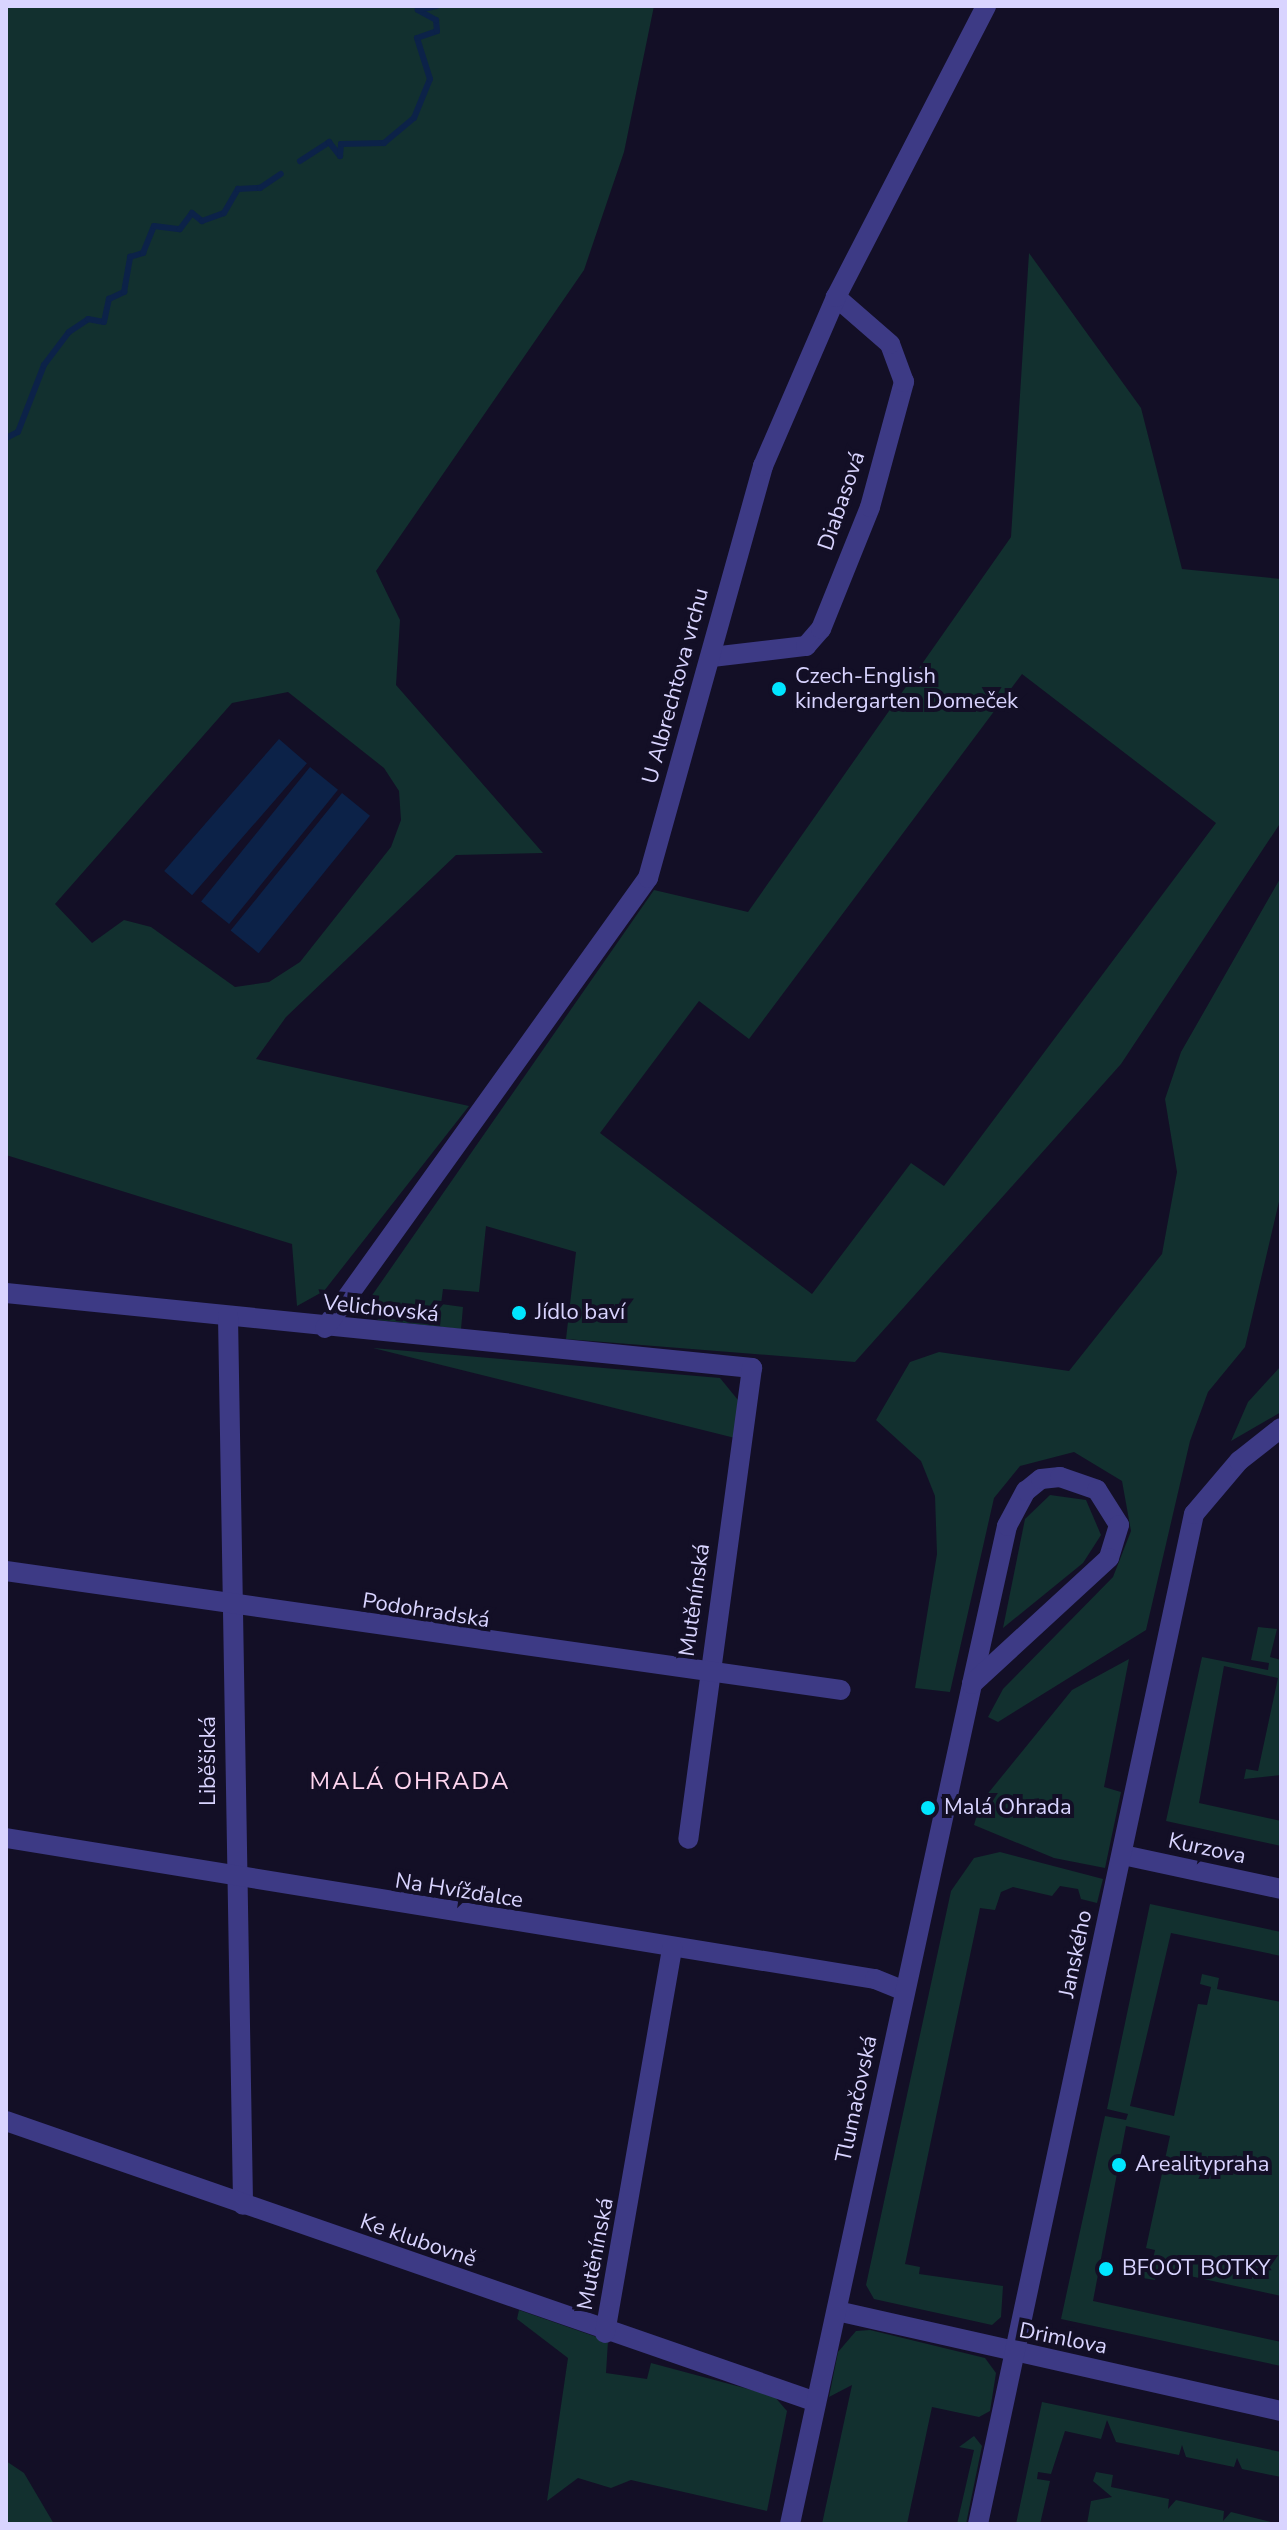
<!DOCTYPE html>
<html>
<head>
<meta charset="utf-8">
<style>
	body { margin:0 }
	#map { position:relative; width:1287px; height:2530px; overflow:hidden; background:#130f26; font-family:"Nunito Sans",sans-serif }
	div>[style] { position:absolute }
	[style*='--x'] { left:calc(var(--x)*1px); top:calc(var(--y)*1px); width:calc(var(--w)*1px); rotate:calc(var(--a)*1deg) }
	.green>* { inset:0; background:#12302f }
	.water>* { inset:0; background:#0c2248; transform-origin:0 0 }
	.stream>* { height:6px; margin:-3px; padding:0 3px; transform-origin:3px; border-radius:3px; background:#0c2248 }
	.minor>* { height:20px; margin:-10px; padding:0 10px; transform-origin:10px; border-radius:10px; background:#3d3a85 }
	.dots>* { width:22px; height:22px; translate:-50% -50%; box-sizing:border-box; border:4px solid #130f26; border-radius:50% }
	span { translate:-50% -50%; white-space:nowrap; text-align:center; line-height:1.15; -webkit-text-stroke:8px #130f26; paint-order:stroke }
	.street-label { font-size:22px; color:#d9d4ff }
	.poi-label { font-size:22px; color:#d9d4ff }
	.left { translate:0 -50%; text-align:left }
	.neighbourhood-label { font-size:24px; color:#ffd6f0; letter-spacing:2px }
	.frame { position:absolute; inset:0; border:8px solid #d9d4ff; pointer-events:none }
</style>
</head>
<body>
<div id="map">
	<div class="green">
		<i style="clip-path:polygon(evenodd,6px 6px,654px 6px,624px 152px,584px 270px,376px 571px,400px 620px,396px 685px,543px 853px,456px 855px,286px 1017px,256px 1059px,469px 1106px,324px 1291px,297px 1306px,292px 1244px,6px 1155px,6px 6px,288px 692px,384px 768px,399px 791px,401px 820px,391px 847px,300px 962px,269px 982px,235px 987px,151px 927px,124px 920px,92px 943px,55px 904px,232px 703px,288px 692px)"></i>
		<i style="clip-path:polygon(evenodd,1029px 253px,1141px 408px,1182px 569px,1281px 579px,1281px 822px,1121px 1064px,855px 1362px,566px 1339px,576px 1252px,486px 1226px,479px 1292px,443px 1289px,441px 1304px,463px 1307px,461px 1329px,378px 1320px,366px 1304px,654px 890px,748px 912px,1011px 537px,1029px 253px,1022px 674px,1216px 823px,944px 1186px,911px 1163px,812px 1294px,600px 1133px,699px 1001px,749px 1039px,1022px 674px)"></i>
		<i style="clip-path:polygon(1281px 877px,1281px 1193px,1245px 1347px,1208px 1392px,1190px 1441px,1146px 1630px,998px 1722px,988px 1717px,1003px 1689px,1113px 1577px,1131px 1531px,1122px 1481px,1074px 1452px,1020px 1466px,994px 1498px,950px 1692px,915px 1688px,937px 1554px,935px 1496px,921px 1461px,876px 1420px,910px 1362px,939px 1352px,1069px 1371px,1162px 1254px,1177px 1172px,1165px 1099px,1181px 1052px)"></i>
		<i style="clip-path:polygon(373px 1348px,720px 1378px,738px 1400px,735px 1438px)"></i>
		<i style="clip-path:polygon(1281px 1366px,1281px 1412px,1231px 1441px,1248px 1402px)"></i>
		<i style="clip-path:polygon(1050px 1495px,1086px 1500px,1101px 1535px,1083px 1563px,1003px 1628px,1025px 1519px)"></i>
		<i style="clip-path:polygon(1258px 1627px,1277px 1629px,1270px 1657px,1281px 1660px,1281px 1775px,1244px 1779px,1246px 1769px,1258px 1771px,1278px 1678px,1224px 1666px,1199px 1803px,1281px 1821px,1281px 1846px,1166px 1821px,1202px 1657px,1268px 1670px,1269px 1663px,1251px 1660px)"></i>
		<i style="clip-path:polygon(1129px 1659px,1104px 1787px,1121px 1792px,1105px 1868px,1054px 1858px,974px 1825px,981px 1802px,1072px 1690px)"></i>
		<i style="clip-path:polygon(1000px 1852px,1103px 1879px,1097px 1903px,1081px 1899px,1078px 1889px,1060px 1886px,1052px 1896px,1013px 1887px,1001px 1892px,995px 1910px,980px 1908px,905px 2264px,920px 2267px,919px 2274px,1003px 2286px,1001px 2317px,992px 2325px,874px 2299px,866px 2285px,951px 1891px,974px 1858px)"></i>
		<i style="clip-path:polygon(1150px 1904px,1281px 1932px,1281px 1956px,1171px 1933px,1130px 2106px,1174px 2116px,1198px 2004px,1207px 2005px,1211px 1987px,1200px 1984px,1202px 1974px,1219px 1978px,1217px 1989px,1281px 2002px,1281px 2296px,1158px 2269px,1155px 2280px,1137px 2277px,1140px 2266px,1151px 2268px,1155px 2250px,1146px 2248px,1170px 2136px,1126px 2126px,1093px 2301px,1281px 2342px,1281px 2366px,1061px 2319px,1105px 2116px,1126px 2120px,1128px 2114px,1107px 2109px)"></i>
		<i style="clip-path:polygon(519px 2310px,608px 2341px,606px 2373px,647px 2379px,651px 2363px,774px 2396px,787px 2411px,767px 2511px,631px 2480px,611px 2488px,578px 2478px,547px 2501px,568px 2358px,517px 2319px)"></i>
		<i style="clip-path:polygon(870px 2330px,985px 2358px,996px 2373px,990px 2411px,979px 2417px,932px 2407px,907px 2524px,822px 2524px,852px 2385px,829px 2397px,838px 2352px,856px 2331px)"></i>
		<i style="clip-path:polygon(1042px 2402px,1281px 2452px,1281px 2477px,1242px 2469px,1237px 2458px,1234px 2467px,1186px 2457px,1182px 2445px,1179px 2455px,1116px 2442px,1107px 2420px,1101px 2439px,1065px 2431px,1051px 2474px,1038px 2472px,1037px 2479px,1050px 2481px,1040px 2524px,1016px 2524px)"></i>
		<i style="clip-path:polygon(974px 2436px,982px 2446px,966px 2524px,957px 2524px,974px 2450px,959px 2447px)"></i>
		<i style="clip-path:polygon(6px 2461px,24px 2473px,54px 2524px,6px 2524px)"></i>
		<i style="clip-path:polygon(1096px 2472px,1113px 2475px,1111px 2487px,1169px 2499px,1168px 2509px,1176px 2500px,1224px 2511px,1223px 2521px,1231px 2512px,1279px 2524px,1087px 2524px,1091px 2501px,1112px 2497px,1093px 2481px)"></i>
	</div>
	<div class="water">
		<i style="left:279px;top:739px;width:37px;height:175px;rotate:41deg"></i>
		<i style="left:310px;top:767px;width:36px;height:173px;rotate:39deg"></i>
		<i style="left:342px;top:793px;width:36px;height:177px;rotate:39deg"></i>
	</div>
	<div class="stream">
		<i style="--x:300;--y:161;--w:35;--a:-33"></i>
		<i style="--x:329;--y:142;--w:18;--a:52"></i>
		<i style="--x:340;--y:156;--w:12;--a:-85"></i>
		<i style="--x:341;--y:144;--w:43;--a:-1.3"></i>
		<i style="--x:384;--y:143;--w:39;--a:-40"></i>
		<i style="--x:414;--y:118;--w:42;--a:-67.7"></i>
		<i style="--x:430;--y:79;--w:43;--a:-107.6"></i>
		<i style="--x:417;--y:38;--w:21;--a:-19"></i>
		<i style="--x:437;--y:31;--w:11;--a:-95"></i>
		<i style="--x:436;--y:20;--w:21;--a:-151"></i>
		<i style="--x:418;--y:10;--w:19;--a:-12"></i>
		<i style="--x:6;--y:438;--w:13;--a:-27"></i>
		<i style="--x:18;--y:432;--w:72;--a:-68.8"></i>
		<i style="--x:44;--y:365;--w:41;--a:-52.9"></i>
		<i style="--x:69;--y:332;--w:23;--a:-34"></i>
		<i style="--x:88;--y:319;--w:16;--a:11"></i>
		<i style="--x:104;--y:322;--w:24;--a:-78"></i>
		<i style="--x:109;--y:299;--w:17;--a:-25"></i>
		<i style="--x:124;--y:292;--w:36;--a:-80"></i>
		<i style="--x:130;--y:257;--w:14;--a:-17"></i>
		<i style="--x:143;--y:253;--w:29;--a:-68"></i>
		<i style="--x:154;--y:226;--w:26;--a:7"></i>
		<i style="--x:180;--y:229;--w:20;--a:-53"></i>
		<i style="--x:192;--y:213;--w:13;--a:39"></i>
		<i style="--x:202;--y:221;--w:23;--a:-20"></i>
		<i style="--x:224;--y:213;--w:28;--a:-60"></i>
		<i style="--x:238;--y:189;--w:22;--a:-3"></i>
		<i style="--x:260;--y:188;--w:25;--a:-34"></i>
	</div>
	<div class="minor">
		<i style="--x:712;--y:657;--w:95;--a:-6.7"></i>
		<i style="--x:806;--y:646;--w:23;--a:-49"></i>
		<i style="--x:821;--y:629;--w:131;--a:-68.1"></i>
		<i style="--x:870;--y:507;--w:130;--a:-74.8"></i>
		<i style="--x:904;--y:382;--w:40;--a:-110.2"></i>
		<i style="--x:890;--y:344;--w:72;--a:-139"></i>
		<i style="--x:6;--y:1293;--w:750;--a:5.74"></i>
		<i style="--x:752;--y:1368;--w:475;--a:97.7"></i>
		<i style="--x:228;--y:1316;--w:889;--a:89.03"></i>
		<i style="--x:325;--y:1328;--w:554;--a:-54.33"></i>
		<i style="--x:648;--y:878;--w:428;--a:-74.4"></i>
		<i style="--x:763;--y:466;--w:184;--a:-66.6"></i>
		<i style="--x:836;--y:297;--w:327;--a:-62.7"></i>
		<i style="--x:6;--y:1571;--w:843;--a:8.11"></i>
		<i style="--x:6;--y:1838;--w:880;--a:9.22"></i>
		<i style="--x:875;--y:1979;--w:32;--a:22"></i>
		<i style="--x:1123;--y:1855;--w:162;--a:12.1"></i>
		<i style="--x:6;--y:2121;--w:857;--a:19.13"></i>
		<i style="--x:837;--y:2311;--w:455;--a:12.7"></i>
		<i style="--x:605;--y:2333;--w:391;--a:-80.1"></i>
		<i style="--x:790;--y:2524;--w:859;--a:-77.77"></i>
		<i style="--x:972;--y:1684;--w:162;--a:-77.5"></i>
		<i style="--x:1007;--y:1526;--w:40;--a:-62"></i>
		<i style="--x:1026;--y:1491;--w:19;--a:-39"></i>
		<i style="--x:1041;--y:1479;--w:19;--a:-6"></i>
		<i style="--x:1060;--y:1477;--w:39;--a:19"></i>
		<i style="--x:1097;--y:1490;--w:41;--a:57.8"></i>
		<i style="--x:1119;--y:1525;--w:34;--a:107"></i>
		<i style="--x:1109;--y:1558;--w:186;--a:137.4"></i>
		<i style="--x:978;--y:2524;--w:1033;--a:-77.93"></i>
		<i style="--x:1194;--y:1514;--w:70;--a:-49.7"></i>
		<i style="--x:1239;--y:1461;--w:53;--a:-38.2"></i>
	</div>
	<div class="dots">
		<i style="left:779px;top:689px;background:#00e5ff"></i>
		<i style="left:519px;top:1313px;background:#00e5ff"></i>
		<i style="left:928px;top:1808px;background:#00e5ff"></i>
		<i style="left:1119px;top:2165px;background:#00e5ff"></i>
		<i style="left:1106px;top:2269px;background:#00e5ff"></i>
	</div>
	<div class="street-label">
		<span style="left:842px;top:501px;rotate:-71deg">Diabasová</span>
		<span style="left:676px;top:686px;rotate:-75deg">U Albrechtova vrchu</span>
		<span style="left:381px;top:1309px;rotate:6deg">Velichovská</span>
		<span style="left:695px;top:1600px;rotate:-82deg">Mutěnínská</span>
		<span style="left:426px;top:1611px;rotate:9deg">Podohradská</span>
		<span style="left:209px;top:1761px;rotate:-90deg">Liběšická</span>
		<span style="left:1207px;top:1849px;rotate:12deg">Kurzova</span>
		<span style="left:459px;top:1891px;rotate:9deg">Na Hvížďalce</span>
		<span style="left:1076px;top:1954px;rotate:-78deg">Janského</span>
		<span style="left:857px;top:2099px;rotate:-78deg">Tlumačovská</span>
		<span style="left:418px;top:2241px;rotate:19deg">Ke klubovně</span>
		<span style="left:596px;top:2254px;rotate:-79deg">Mutěnínská</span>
		<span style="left:1063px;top:2339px;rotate:11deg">Drimlova</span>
	</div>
	<div class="poi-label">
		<span class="left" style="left:795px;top:689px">Czech-English<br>kindergarten Domeček</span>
		<span class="left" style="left:535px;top:1313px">Jídlo baví</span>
		<span class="left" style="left:944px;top:1808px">Malá Ohrada</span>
		<span class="left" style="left:1135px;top:2165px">Arealitypraha</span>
		<span class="left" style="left:1122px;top:2269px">BFOOT BOTKY</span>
	</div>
	<div class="neighbourhood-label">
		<span style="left:410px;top:1782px">MALÁ OHRADA</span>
	</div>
	<div class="frame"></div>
</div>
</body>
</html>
